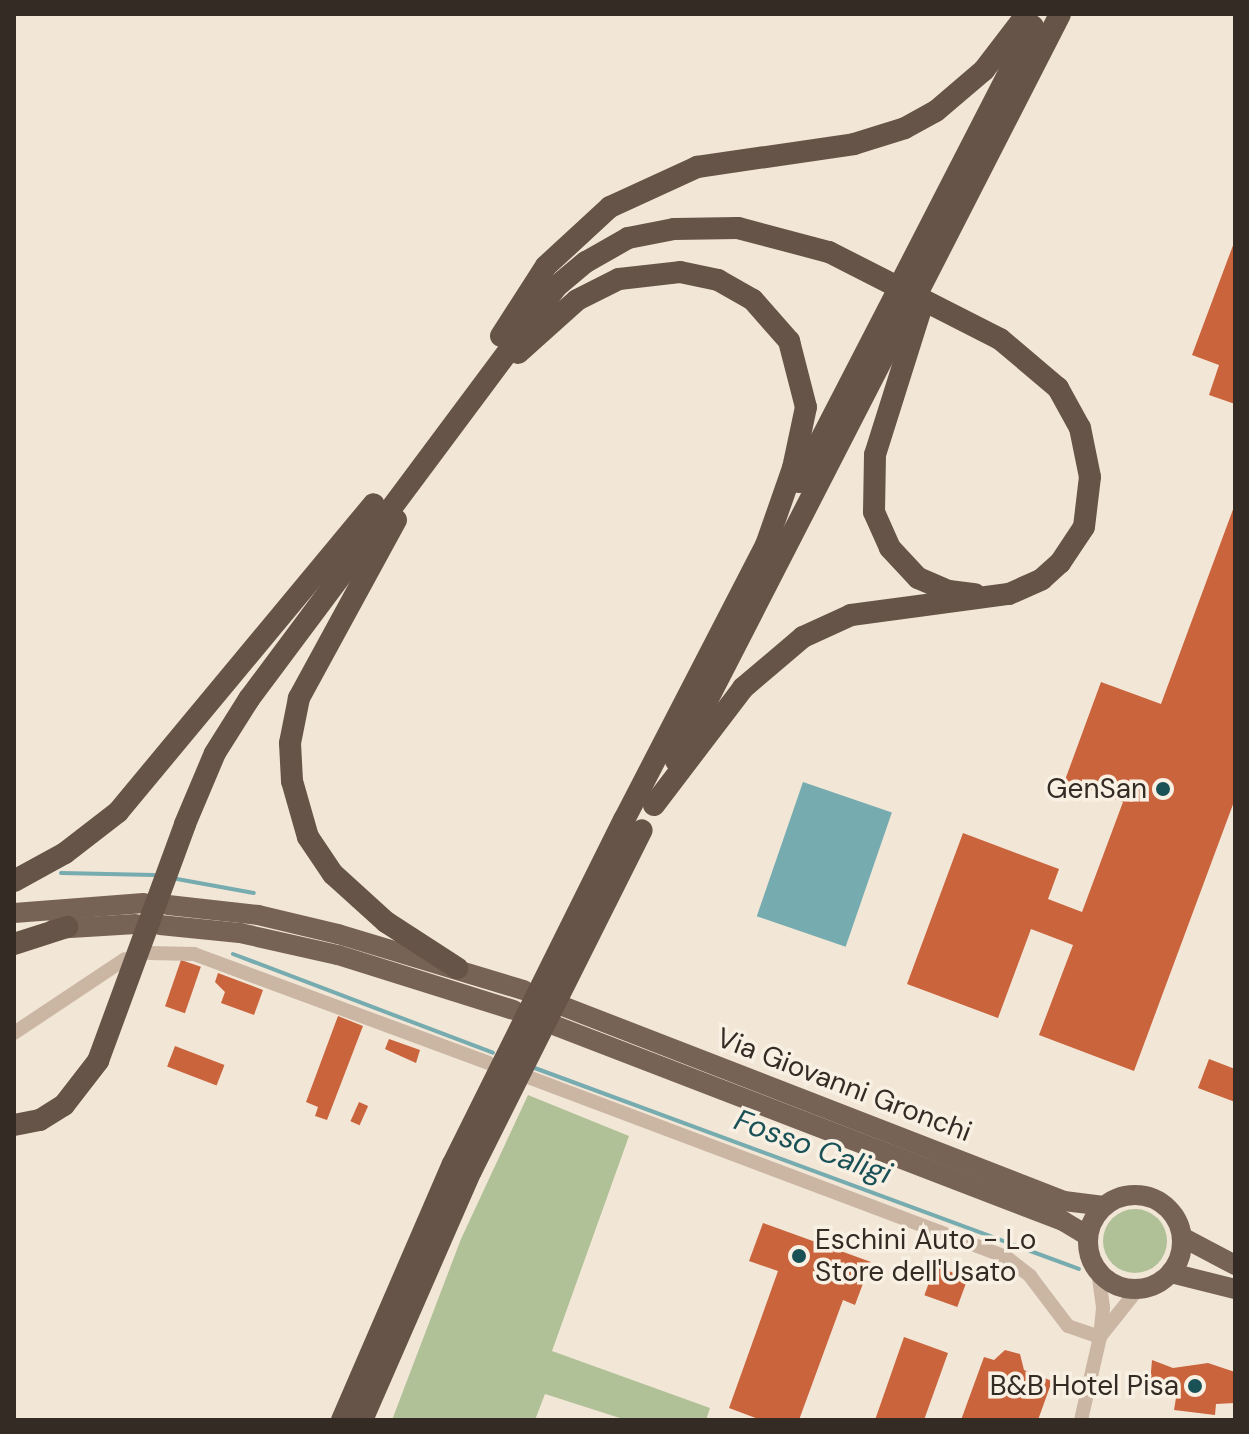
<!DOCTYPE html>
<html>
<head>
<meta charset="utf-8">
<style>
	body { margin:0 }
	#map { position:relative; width:1249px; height:1434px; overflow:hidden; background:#f2e6d7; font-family:"DM Sans",sans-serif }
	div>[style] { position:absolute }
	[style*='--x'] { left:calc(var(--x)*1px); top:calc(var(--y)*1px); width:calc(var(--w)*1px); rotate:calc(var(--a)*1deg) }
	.green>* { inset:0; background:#b1c197 }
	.round { border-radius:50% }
	.water>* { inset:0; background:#76abaf; transform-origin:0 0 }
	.stream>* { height:4px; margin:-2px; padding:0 2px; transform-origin:2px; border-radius:2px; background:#76abaf }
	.building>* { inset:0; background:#ca643d; transform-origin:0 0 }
	.minor>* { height:14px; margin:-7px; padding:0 7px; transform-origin:7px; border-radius:7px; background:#cab6a3 }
	.primary>* { height:20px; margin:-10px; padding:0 10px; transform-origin:10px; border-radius:10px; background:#776256 }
	.primary>.ring { margin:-10px; padding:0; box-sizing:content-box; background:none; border:20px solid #776256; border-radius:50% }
	.trunk>* { height:22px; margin:-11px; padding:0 11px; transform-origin:11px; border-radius:11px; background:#665449 }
	.trunk-bridge>* { height:22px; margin:-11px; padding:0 11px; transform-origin:11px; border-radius:11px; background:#665449 }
	.dots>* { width:22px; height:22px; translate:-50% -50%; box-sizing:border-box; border:4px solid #f9f0e4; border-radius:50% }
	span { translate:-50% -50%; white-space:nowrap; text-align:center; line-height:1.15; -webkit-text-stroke:7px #f9f0e4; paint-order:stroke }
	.poi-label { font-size:28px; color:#352b25 }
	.right { translate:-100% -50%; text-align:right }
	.left { translate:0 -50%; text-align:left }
	.street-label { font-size:28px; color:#352b25 }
	.water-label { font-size:30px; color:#1a5157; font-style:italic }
	.frame { position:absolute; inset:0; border:16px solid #352b25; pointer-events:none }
</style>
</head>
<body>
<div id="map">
	<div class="green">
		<i style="clip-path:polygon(528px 1095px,629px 1136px,552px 1351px,710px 1408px,706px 1420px,626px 1420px,545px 1394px,535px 1420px,392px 1420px,461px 1239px)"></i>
		<i class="round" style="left:1103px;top:1209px;width:64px;height:64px"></i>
	</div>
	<div class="water">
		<i style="left:803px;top:782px;width:94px;height:142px;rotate:19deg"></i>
	</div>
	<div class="stream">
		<i style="--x:61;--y:873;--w:93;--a:1.2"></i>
		<i style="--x:177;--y:879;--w:78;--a:10.3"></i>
		<i style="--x:233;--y:954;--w:278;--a:20.8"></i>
		<i style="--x:532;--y:1067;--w:583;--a:20.27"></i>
	</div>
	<div class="building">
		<i style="clip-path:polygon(1235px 240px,1235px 404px,1209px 395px,1219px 365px,1192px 355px)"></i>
		<i style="clip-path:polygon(1235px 504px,1235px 799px,1134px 1071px,1039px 1035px,1073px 945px,1031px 929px,998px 1018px,907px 984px,963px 833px,1059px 869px,1048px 899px,1082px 912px,1123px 802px,1065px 780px,1101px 682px,1161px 704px)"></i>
		<i style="left:181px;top:960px;width:21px;height:49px;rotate:19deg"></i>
		<i style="clip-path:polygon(218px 973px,263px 990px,254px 1015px,221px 1003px,225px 992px,215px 982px)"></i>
		<i style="clip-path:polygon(338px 1016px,363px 1026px,327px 1120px,315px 1116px,318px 1107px,306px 1102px)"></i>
		<i style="clip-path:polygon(389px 1039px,420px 1050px,416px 1063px,385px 1049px)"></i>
		<i style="left:175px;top:1046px;width:53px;height:22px;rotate:21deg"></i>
		<i style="clip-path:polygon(1209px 1059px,1235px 1069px,1235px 1102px,1198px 1088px)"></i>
		<i style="left:359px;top:1102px;width:10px;height:21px;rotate:24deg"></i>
		<i style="clip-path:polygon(763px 1223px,871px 1262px,855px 1305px,843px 1300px,799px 1420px,761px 1420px,729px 1408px,778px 1271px,749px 1261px)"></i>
		<i style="left:935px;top:1266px;width:35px;height:31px;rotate:20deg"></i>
		<i style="clip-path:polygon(904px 1337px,948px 1353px,924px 1420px,875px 1420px)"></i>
		<i style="clip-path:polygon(1005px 1350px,1020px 1354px,1024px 1370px,1052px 1381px,1038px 1420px,961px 1420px,984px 1357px,994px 1360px)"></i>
		<i style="clip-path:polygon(1152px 1360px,1173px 1368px,1208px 1363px,1235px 1372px,1235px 1403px,1216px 1404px,1215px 1415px,1174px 1410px,1176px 1398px,1161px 1394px,1161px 1388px,1150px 1384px)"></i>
	</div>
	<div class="minor">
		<i style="--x:149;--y:953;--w:45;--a:1.3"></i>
		<i style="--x:194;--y:954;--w:314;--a:20.3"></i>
		<i style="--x:14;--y:1033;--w:133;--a:-33.7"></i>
		<i style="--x:528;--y:1077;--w:511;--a:20.63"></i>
		<i style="--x:1006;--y:1257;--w:31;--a:38"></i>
		<i style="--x:1030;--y:1276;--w:63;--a:52.8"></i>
		<i style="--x:1068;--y:1326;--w:34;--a:19"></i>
		<i style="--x:1102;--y:1334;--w:58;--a:-51.3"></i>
		<i style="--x:1081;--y:1420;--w:85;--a:-77.1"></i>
		<i style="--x:1100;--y:1337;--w:30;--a:-84"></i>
		<i style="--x:1103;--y:1307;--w:36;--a:-98"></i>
	</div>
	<div class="primary">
		<i style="--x:168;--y:905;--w:91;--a:6.3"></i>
		<i style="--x:258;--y:915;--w:82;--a:13.4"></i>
		<i style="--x:338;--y:934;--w:194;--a:16.8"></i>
		<i style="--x:14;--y:913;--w:130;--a:-4.4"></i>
		<i style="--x:160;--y:925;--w:80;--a:5.7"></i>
		<i style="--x:240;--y:933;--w:100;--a:12.7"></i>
		<i style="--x:338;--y:955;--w:184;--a:17.4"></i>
		<i style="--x:54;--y:929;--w:82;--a:-3.5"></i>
		<i style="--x:565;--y:1007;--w:535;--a:21.24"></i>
		<i style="--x:1064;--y:1201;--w:40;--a:7.1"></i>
		<i style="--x:556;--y:1026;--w:543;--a:21.04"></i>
		<i style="--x:1063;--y:1221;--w:29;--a:31"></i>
		<i class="ring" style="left:1088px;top:1195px;width:74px;height:74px"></i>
		<i style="--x:1182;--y:1237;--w:60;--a:27.8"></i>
		<i style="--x:1171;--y:1273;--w:66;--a:14"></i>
	</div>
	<div class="trunk">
		<i style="--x:904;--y:277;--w:282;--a:-62.8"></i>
		<i style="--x:921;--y:286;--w:305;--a:-62.9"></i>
		<i style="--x:920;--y:312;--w:150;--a:107.5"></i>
		<i style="--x:875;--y:455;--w:57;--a:91"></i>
		<i style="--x:874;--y:512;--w:39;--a:66"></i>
		<i style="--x:890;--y:548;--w:41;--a:47"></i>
		<i style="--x:918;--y:578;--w:34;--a:23"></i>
		<i style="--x:949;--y:591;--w:26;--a:7"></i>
		<i style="--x:501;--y:336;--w:83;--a:-57.3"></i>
		<i style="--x:546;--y:266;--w:87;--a:-42.7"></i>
		<i style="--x:610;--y:207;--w:96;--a:-24.7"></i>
		<i style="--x:697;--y:167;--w:159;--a:-8.3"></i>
		<i style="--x:854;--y:144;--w:53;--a:-17.4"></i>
		<i style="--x:905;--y:128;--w:35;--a:-29"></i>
		<i style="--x:936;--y:111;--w:63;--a:-40.5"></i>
		<i style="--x:984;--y:70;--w:71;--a:-52.5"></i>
		<i style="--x:518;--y:353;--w:79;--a:-41.9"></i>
		<i style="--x:577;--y:300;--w:47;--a:-26.6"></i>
		<i style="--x:619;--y:279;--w:61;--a:-6.5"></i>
		<i style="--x:680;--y:272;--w:39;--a:12"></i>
		<i style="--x:718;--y:280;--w:40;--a:29.7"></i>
		<i style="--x:753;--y:300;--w:55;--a:48.7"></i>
		<i style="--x:789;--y:341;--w:68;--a:75.6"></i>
		<i style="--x:806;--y:407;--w:62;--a:102"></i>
		<i style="--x:793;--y:468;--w:82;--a:109.3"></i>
		<i style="--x:799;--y:482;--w:207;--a:-62.7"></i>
		<i style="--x:396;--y:520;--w:203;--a:118.6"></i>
		<i style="--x:299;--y:698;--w:46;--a:101.3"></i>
		<i style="--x:290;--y:743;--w:38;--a:87"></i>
		<i style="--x:292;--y:781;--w:58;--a:74.1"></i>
		<i style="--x:308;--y:837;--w:45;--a:56"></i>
		<i style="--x:333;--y:874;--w:72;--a:42.2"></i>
		<i style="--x:386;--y:922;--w:85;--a:32.9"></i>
		<i style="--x:676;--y:761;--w:510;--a:-62.83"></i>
		<i style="--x:654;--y:805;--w:147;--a:-52.7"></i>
		<i style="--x:743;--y:688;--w:79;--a:-40.4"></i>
		<i style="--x:803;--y:637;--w:53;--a:-24.6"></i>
		<i style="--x:851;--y:615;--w:159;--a:-7.6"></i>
		<i style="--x:1009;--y:594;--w:36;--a:-24"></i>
		<i style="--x:1042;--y:579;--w:24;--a:-42"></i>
		<i style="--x:1060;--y:563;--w:43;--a:-56.3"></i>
		<i style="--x:1084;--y:527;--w:50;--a:-83.2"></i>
		<i style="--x:1090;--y:477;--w:50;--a:-101.5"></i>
		<i style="--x:1080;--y:428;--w:46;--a:-118.8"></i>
		<i style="--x:624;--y:820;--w:323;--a:-62.7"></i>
		<i style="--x:185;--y:824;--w:77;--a:-67.1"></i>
		<i style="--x:215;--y:753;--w:64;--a:-57.8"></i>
		<i style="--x:249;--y:699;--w:515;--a:-53.29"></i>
		<i style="--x:557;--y:286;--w:38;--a:-40"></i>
		<i style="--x:586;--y:262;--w:48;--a:-29.7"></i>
		<i style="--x:628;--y:238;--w:47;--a:-11.1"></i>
		<i style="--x:674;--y:229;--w:64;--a:-0.9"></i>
		<i style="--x:14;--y:881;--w:58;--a:-28.8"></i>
		<i style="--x:65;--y:853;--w:67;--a:-37.7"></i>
		<i style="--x:118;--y:812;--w:400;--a:-50.3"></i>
		<i style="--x:14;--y:944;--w:56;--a:-17.8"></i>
		<i style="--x:14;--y:1125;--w:26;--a:-11"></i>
		<i style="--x:40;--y:1120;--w:28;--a:-32"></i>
		<i style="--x:64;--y:1105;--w:56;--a:-52.3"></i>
		<i style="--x:342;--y:1420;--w:279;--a:-66.6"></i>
		<i style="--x:362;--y:1420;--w:272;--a:-66.4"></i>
	</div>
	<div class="trunk-bridge">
		<i style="--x:738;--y:228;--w:94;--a:14.8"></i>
		<i style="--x:829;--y:252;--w:192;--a:27"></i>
		<i style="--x:1000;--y:339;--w:76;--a:40.2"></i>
		<i style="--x:98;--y:1061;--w:252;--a:-69.8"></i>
		<i style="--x:453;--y:1164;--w:384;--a:-63.6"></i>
		<i style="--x:471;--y:1171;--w:381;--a:-63.4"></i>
	</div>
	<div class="dots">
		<i style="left:1163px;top:789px;background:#1a5157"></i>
		<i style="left:799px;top:1256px;background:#1a5157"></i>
		<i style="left:1195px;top:1386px;background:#1a5157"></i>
	</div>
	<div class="poi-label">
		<span class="right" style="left:1147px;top:789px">GenSan</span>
		<span class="left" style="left:815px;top:1256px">Eschini Auto - Lo<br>Store dell'Usato</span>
		<span class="right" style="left:1179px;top:1386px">B&amp;B Hotel Pisa</span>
	</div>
	<div class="street-label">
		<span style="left:844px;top:1085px;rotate:21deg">Via Giovanni Gronchi</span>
	</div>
	<div class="water-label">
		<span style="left:813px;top:1147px;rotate:20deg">Fosso Caligi</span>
	</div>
	<div class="frame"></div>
</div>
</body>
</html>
